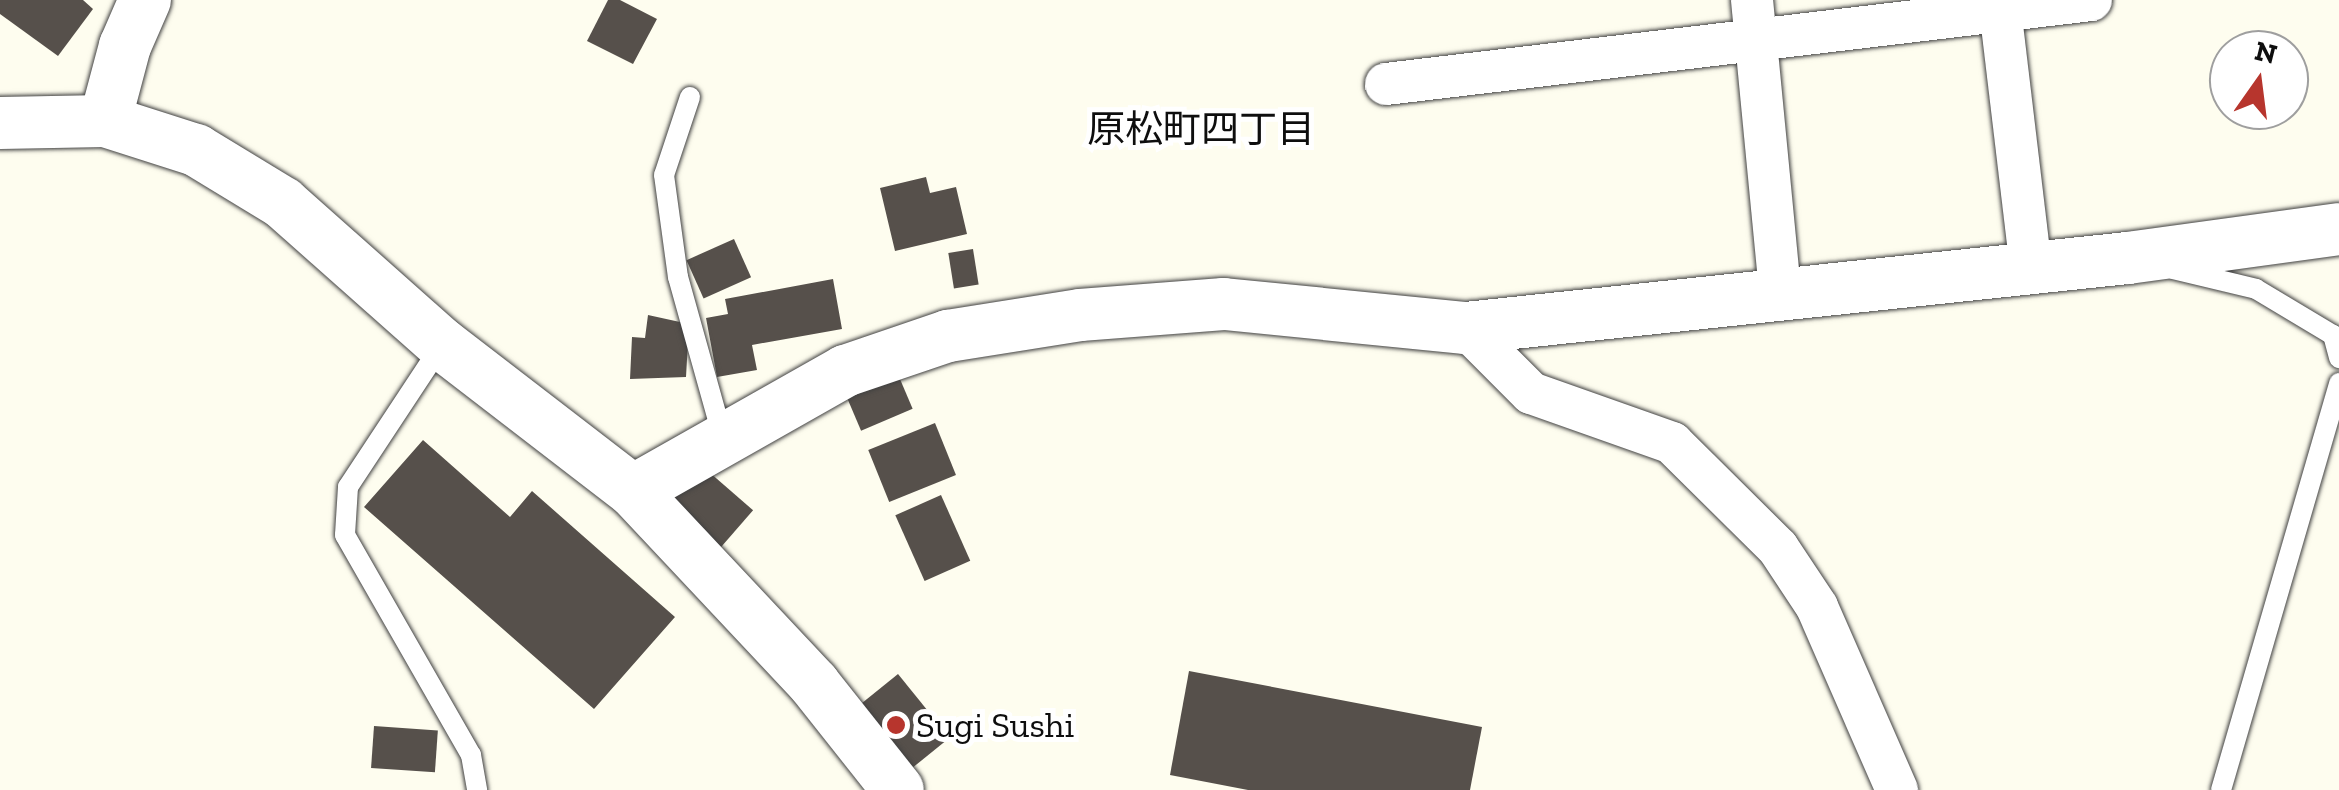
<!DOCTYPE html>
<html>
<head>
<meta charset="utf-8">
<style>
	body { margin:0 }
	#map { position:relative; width:2339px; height:790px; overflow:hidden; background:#fefdef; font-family:"Zilla Slab","Noto Sans JP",serif }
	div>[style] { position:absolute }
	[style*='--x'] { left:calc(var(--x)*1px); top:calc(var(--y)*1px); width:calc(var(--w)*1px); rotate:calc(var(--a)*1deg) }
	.building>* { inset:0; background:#56504b; transform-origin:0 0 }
	.roads { filter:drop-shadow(0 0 2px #414141) drop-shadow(0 0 2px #414141) }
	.service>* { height:20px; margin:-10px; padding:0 10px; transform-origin:10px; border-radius:10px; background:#fff }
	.minor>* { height:42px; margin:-21px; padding:0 21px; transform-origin:21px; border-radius:21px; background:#fff }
	.tertiary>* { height:52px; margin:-26px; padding:0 26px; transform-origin:26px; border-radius:26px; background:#fff }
	.dots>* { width:28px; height:28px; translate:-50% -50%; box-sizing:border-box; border:5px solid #fff; border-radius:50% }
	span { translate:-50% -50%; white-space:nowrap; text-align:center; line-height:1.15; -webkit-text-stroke:10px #fff; paint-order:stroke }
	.poi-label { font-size:35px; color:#0e0e0e }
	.left { translate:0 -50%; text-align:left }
	.neighbourhood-label { font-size:38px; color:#0e0e0e }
	.north { position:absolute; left:2209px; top:30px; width:100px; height:100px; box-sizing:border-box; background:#fff; border:2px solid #9f9f9f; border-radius:50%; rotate:14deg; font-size:28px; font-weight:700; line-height:40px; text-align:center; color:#0e0e0e }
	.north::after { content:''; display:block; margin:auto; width:35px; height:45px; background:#b7352d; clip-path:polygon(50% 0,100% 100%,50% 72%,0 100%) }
</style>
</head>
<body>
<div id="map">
	<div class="building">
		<i style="clip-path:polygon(0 0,83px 0,93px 9px,58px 56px,0 14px)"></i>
		<i style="clip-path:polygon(608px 0,620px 0,657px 19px,633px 64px,587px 41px)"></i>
		<i style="clip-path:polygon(926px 177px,930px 193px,956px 187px,967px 234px,895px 251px,880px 188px)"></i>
		<i style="left:734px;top:239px;width:42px;height:52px;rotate:66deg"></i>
		<i style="left:973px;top:249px;width:36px;height:25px;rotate:81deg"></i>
		<i style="clip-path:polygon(833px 279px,842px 329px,752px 345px,757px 370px,717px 377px,706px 318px,728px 314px,725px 299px)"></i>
		<i style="clip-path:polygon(648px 315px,689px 324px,686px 377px,630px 379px,632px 337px,645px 338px)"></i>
		<i style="left:897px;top:372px;width:40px;height:56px;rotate:67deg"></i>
		<i style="left:935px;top:423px;width:56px;height:72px;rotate:68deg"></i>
		<i style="clip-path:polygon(423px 440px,510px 517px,532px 491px,675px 617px,594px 709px,364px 507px)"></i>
		<i style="left:701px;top:465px;width:69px;height:57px;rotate:41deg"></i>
		<i style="left:941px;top:495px;width:72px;height:50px;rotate:66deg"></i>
		<i style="clip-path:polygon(1189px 671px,1482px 727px,1470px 790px,1248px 790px,1170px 775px)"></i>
		<i style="left:898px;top:674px;width:82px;height:51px;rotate:51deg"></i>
		<i style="left:374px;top:726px;width:64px;height:42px;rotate:4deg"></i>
	</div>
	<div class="roads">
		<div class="service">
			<i style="--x:690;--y:97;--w:82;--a:108.4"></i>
			<i style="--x:664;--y:175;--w:103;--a:82.2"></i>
			<i style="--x:678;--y:277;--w:167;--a:74.4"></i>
			<i style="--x:2173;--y:269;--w:85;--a:13.5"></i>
			<i style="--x:2256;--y:289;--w:90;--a:30.9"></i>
			<i style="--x:2333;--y:335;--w:24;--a:75"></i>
			<i style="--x:441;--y:346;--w:169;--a:123.4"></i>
			<i style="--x:348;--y:487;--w:48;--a:93.6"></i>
			<i style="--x:345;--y:535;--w:254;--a:60.2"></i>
			<i style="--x:471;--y:755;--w:36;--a:80"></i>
			<i style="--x:2221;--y:790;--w:424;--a:-73.8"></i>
		</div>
		<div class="minor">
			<i style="--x:1752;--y:0;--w:292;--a:84.5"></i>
			<i style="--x:1999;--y:0;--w:269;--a:83.2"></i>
			<i style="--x:1386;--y:84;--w:710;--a:-6.79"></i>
			<i style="--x:1466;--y:328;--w:92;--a:45"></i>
			<i style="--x:1531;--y:393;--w:150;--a:19.5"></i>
			<i style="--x:1672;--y:443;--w:149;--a:44.7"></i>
			<i style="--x:1778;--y:548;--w:71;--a:56.5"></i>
			<i style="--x:1817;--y:607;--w:200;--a:66.4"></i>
		</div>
		<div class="tertiary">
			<i style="--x:105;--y:121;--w:78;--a:-75.1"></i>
			<i style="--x:125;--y:46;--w:50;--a:-66.5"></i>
			<i style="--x:0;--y:123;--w:105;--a:-1.1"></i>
			<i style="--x:105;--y:121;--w:96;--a:17.7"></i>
			<i style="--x:196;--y:150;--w:102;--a:31.3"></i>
			<i style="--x:283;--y:203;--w:213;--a:41.6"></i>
			<i style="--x:442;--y:344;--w:241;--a:37.6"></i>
			<i style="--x:633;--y:491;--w:265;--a:46.8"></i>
			<i style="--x:814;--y:684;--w:135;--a:51.6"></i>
			<i style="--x:633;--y:491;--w:244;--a:-29.5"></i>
			<i style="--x:845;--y:371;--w:109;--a:-18.8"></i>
			<i style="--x:948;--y:336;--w:134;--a:-9"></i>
			<i style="--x:1080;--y:315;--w:144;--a:-4.4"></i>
			<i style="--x:1224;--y:304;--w:243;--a:5.7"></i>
			<i style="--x:1466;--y:328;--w:666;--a:-6.04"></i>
			<i style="--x:2128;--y:258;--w:213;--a:-7.8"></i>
		</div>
	</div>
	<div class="dots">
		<i style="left:896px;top:725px;background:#b7352d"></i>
	</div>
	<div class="poi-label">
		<span class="left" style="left:916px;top:725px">Sugi Sushi</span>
	</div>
	<div class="neighbourhood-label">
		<span style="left:1201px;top:130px">原松町四丁目</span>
	</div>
	<div class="north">N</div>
</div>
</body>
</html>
